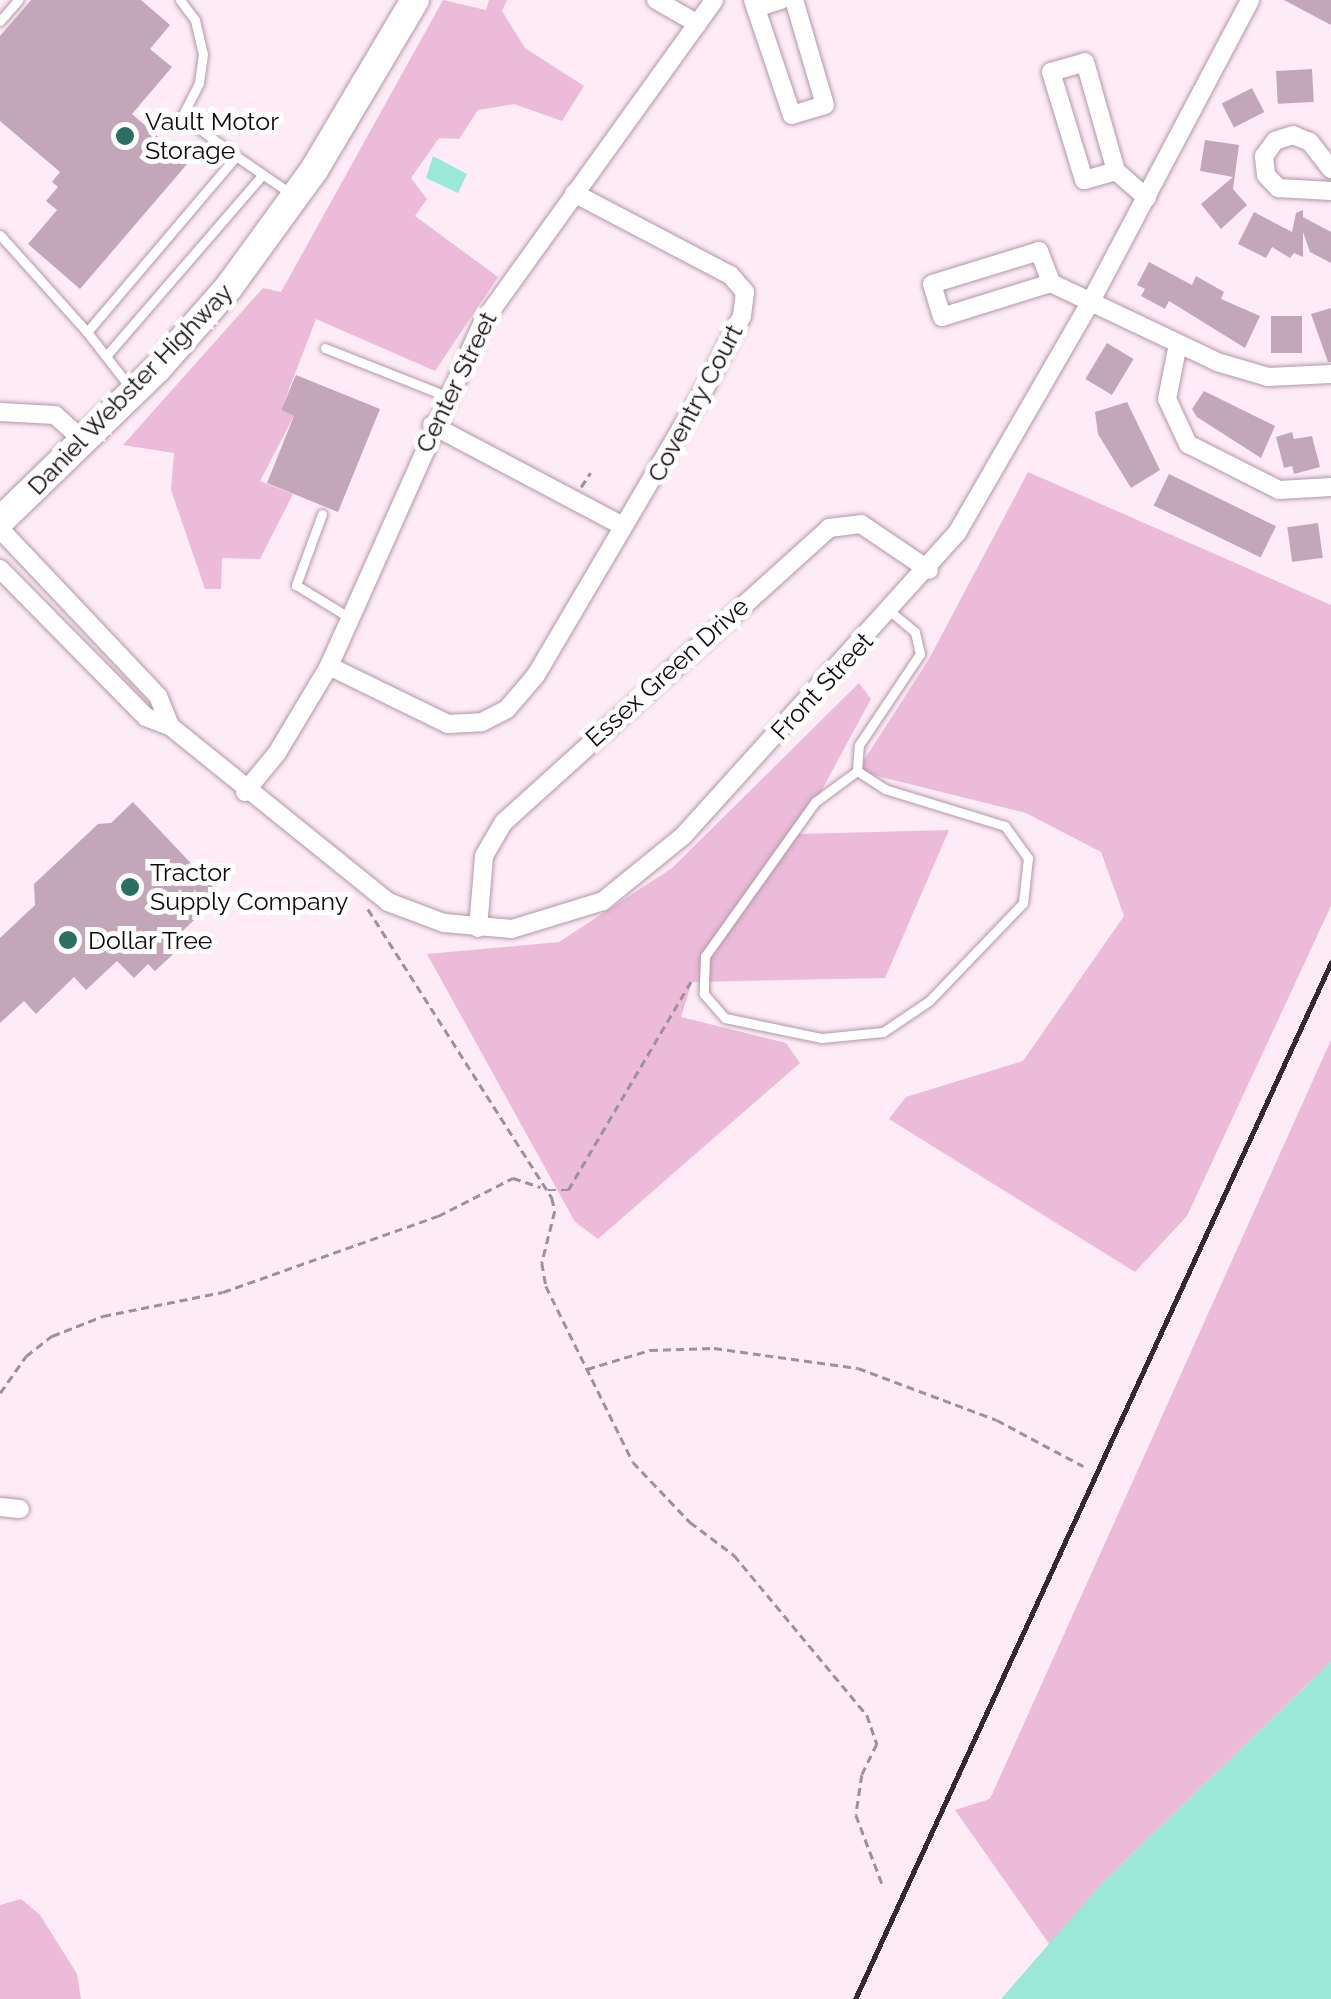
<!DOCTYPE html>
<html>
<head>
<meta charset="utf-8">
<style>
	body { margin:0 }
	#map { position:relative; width:1331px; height:1999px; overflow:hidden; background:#fdebf6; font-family:Raleway,sans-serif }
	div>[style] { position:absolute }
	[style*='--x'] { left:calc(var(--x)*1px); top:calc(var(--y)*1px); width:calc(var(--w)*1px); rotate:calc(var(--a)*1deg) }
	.green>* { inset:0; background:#ebbbd9 }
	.water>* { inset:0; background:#9be8d7 }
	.building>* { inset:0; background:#c3a7b8; transform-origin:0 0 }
	.path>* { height:2.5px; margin-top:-1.25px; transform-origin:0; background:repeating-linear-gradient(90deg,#9f919a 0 8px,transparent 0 13px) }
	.roads { filter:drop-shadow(0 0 2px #b298a8) drop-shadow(0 0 2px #b298a8) }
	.lane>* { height:9px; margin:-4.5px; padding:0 4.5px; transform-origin:4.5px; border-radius:4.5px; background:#fff }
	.street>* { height:18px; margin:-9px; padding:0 9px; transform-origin:9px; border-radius:9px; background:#fff }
	.primary>* { height:28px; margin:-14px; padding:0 14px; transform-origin:14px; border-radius:14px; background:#fff }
	.rail>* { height:5px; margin:-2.5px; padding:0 2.5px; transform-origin:2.5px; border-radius:2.5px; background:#352a31 }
	.dots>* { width:28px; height:28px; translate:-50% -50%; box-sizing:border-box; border:5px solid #fefefe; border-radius:50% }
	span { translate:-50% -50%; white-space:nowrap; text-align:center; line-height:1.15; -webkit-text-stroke:10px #fefefe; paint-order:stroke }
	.poi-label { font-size:25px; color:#11080e }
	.left { translate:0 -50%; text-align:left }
	.street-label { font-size:25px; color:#11080e }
</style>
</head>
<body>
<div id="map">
	<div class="green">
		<i style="clip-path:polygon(443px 0,486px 10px,489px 0,507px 0,502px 11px,525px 48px,584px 86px,562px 121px,514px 104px,478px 110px,459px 139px,439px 138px,411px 178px,427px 199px,415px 216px,498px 277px,435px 371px,316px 319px,281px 410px,294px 416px,260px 481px,293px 494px,260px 559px,222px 558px,221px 589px,205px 589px,171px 490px,174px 453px,123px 445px,263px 288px,281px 292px)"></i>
		<i style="clip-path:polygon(1028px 472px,1331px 605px,1331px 906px,1187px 1216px,1135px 1272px,889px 1119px,906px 1097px,1023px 1061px,1124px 916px,1101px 852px,1026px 813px,857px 771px,929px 659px)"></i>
		<i style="clip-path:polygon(859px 683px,871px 699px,798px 834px,949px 830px,885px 978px,692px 982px,681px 1017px,786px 1043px,800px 1063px,598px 1239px,575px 1222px,427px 954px,559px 942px,672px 868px)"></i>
		<i style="clip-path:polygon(1331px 1040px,1331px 1662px,1103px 1882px,1050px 1945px,955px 1810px,990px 1799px)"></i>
		<i style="clip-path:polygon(21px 1899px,40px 1915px,77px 1974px,81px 1999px,0 1999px,0 1905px)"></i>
	</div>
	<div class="water">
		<i style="clip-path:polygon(433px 156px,467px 174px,458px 193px,426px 178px)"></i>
		<i style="clip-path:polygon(1331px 1662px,1331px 1999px,1001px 1999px,1103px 1882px)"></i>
	</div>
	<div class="building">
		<i style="clip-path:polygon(31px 0,141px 0,170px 25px,150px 49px,172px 67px,132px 114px,188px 163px,80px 289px,28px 244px,57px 210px,46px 201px,58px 187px,52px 182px,60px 172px,0 121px,0 36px)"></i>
		<i style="clip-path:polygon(1284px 0,1331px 0,1331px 25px)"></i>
		<i style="left:1312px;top:69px;width:33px;height:36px;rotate:87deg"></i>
		<i style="left:1252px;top:88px;width:27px;height:34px;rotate:63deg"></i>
		<i style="clip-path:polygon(1205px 140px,1239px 145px,1233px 189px,1247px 205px,1221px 229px,1201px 204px,1233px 177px,1200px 171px)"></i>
		<i style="clip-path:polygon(1303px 210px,1303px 217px,1331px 232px,1331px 263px,1310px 252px,1303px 232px,1303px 257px,1294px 253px,1290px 258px,1272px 247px,1266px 258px,1238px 244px,1254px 212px,1292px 232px,1296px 213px)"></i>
		<i style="clip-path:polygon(1149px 262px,1192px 285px,1196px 276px,1224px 292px,1221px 299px,1260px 316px,1245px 348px,1169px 301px,1165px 309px,1141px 296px,1145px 289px,1137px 285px)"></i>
		<i style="clip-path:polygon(1331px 308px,1331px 362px,1328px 362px,1311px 314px)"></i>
		<i style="left:1302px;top:316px;width:37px;height:31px;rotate:90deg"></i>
		<i style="left:1107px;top:343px;width:31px;height:42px;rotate:31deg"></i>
		<i style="clip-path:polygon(296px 375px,380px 409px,338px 512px,267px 483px,294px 416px,281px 410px)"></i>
		<i style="clip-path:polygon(1204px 391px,1275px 426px,1261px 458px,1197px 417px,1192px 409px)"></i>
		<i style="clip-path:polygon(1127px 402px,1160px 470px,1131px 488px,1098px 434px,1095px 412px)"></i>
		<i style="clip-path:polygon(1292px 432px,1294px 439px,1312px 436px,1320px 467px,1294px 474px,1292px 466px,1284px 468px,1276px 437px)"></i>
		<i style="left:1169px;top:474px;width:119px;height:35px;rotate:26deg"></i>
		<i style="left:1318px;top:523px;width:35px;height:31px;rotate:82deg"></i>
		<i style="clip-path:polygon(133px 802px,221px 895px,176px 937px,183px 945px,155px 971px,148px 964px,134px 978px,117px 961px,86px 990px,74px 977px,36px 1014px,24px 1001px,0 1023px,0 938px,35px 905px,34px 884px,98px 824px,111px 823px)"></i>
	</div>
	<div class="path">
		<i style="--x:581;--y:487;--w:17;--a:-57"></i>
		<i style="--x:368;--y:909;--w:343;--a:57.5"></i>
		<i style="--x:552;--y:1198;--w:13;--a:77"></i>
		<i style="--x:555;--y:1211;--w:54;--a:104"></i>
		<i style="--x:542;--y:1263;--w:23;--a:80"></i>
		<i style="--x:546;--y:1286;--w:196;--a:63.7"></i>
		<i style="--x:633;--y:1462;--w:83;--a:46.5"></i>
		<i style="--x:690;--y:1522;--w:55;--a:36.9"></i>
		<i style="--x:734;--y:1555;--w:208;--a:50.3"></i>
		<i style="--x:867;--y:1715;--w:31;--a:71"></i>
		<i style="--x:877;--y:1744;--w:34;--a:116"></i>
		<i style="--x:862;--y:1775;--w:40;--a:98.5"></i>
		<i style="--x:856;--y:1815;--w:76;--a:69.2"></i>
		<i style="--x:548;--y:1190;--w:20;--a:0"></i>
		<i style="--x:568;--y:1190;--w:243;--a:-59.5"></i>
		<i style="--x:587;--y:1369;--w:66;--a:-16.8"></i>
		<i style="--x:650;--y:1350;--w:64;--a:-1.8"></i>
		<i style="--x:714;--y:1348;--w:145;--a:7.9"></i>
		<i style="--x:858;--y:1368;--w:148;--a:20.5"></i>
		<i style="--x:997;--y:1420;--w:98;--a:28.1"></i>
		<i style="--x:0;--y:1393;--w:45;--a:-54.9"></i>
		<i style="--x:26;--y:1356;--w:33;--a:-38"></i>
		<i style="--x:52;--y:1336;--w:55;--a:-21.4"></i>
		<i style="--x:103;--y:1316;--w:122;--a:-11.3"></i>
		<i style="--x:223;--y:1292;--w:228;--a:-19.5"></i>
		<i style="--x:438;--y:1216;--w:84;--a:-26.9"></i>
		<i style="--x:513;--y:1178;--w:29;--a:18"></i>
	</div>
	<div class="roads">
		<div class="lane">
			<i style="--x:180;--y:0;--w:25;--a:53"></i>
			<i style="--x:195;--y:20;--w:35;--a:77"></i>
			<i style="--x:203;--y:54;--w:29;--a:98"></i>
			<i style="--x:199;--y:83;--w:37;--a:117"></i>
			<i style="--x:182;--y:116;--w:67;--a:36.5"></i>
			<i style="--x:0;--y:21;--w:28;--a:-49"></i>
			<i style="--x:0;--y:235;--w:130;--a:48.1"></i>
			<i style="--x:325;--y:348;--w:130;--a:21.6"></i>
			<i style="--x:106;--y:356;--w:240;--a:-49.2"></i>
			<i style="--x:132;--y:390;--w:73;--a:-127.8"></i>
			<i style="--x:87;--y:332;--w:231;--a:-49.7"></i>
			<i style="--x:236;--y:156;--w:65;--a:34.4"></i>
			<i style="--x:322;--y:514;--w:76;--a:110.1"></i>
			<i style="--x:296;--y:585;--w:63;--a:31.4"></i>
			<i style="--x:857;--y:771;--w:52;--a:143.6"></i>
			<i style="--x:815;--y:802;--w:189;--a:125.5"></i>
			<i style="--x:705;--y:956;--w:38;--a:92"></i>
			<i style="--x:704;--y:994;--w:32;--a:49"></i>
			<i style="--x:725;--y:1018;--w:99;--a:11.7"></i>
			<i style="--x:822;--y:1038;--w:61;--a:-5.6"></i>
			<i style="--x:883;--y:1032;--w:55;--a:-34"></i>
			<i style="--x:929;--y:1001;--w:136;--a:-46.2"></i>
			<i style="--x:1023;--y:903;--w:45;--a:-83.7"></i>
			<i style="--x:1028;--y:858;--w:39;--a:-126"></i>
			<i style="--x:1005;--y:826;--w:126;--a:-162.9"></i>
			<i style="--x:885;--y:789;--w:33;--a:-147"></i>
			<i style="--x:857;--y:771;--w:26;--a:-86"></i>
			<i style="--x:859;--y:745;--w:110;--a:-56.2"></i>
			<i style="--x:920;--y:654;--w:23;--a:-103"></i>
			<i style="--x:915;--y:632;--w:31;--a:-140"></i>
		</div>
		<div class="street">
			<i style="--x:656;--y:0;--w:48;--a:29.7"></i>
			<i style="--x:753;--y:0;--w:121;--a:71.3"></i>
			<i style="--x:792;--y:115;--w:34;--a:-17"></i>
			<i style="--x:825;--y:105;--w:109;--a:-106.4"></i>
			<i style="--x:759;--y:7;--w:23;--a:-18"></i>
			<i style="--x:1331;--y:169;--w:34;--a:-128"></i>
			<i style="--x:1310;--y:142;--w:18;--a:-158"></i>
			<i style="--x:1293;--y:135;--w:19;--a:162"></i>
			<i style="--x:1275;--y:141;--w:19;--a:126"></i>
			<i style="--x:1264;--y:156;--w:19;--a:84"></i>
			<i style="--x:1266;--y:175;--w:18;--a:47"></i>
			<i style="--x:1278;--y:188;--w:53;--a:3.2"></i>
			<i style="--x:1116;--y:171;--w:33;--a:164"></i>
			<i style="--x:1084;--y:180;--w:113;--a:-107"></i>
			<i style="--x:1051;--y:72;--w:35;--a:-16"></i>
			<i style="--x:1085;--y:62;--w:113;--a:74.1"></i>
			<i style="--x:1116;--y:171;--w:41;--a:41.1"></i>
			<i style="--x:1051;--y:283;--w:114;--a:162.7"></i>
			<i style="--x:942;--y:317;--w:34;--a:-107"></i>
			<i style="--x:932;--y:284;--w:112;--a:-17.1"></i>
			<i style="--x:1039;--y:251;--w:34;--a:69"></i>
			<i style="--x:1051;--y:283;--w:184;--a:25.4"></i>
			<i style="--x:1217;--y:362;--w:53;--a:16.4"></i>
			<i style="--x:1268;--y:377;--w:63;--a:-2.7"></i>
			<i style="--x:1178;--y:344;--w:56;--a:101.3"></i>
			<i style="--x:1167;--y:399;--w:50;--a:65"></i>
			<i style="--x:1188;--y:444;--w:102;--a:26.8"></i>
			<i style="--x:1279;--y:490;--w:52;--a:-3.3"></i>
			<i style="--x:0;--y:412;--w:55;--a:3.1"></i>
			<i style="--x:55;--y:415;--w:39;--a:42"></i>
			<i style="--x:432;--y:425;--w:216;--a:27.9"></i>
			<i style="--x:0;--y:529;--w:230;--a:46.6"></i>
			<i style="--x:158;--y:696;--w:32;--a:68"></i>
			<i style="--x:0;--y:569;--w:208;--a:45.4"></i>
			<i style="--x:146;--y:717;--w:26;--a:21"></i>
			<i style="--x:170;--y:726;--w:280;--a:38.9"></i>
			<i style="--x:388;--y:902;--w:60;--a:20.6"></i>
			<i style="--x:444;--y:923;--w:68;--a:5"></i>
			<i style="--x:512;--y:929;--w:95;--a:-17.1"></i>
			<i style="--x:603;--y:901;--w:103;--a:-39.1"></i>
			<i style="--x:683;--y:836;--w:409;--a:-47.9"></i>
			<i style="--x:957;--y:533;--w:270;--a:-60"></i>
			<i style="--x:1092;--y:299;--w:338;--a:-62.1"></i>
			<i style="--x:329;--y:666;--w:132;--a:26"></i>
			<i style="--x:448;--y:724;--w:34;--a:-3"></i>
			<i style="--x:482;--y:722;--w:28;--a:-27"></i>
			<i style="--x:507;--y:709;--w:45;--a:-49.5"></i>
			<i style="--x:536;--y:675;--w:335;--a:-59.5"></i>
			<i style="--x:706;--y:386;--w:79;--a:-62.8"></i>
			<i style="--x:742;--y:316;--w:24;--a:-83"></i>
			<i style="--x:745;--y:292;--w:23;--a:-131"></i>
			<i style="--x:730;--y:275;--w:176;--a:-152.3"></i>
			<i style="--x:245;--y:792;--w:50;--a:-50.6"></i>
			<i style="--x:277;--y:753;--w:101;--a:-59.1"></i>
			<i style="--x:329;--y:666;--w:377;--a:-65.9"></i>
			<i style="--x:483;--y:322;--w:396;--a:-54.3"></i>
			<i style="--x:478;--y:928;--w:72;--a:-85.2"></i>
			<i style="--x:484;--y:856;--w:39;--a:-60"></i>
			<i style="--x:504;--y:822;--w:438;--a:-42.1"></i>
			<i style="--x:829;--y:528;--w:32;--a:-7"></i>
			<i style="--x:861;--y:524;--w:82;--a:34.1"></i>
			<i style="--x:0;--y:1507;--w:20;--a:6"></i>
		</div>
		<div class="primary">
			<i style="--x:0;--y:521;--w:219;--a:-44.1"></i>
			<i style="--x:157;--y:369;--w:109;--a:-48.7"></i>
			<i style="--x:229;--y:287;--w:145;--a:-54"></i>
			<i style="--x:314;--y:170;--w:198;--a:-59.3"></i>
		</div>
	</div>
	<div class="rail">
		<i style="--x:855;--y:1999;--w:1141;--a:-65.34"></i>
	</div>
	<div class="dots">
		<i style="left:125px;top:136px;background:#2a6f62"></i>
		<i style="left:130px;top:887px;background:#2a6f62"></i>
		<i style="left:68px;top:940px;background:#2a6f62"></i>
	</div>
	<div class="poi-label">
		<span class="left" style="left:145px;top:136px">Vault Motor<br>Storage</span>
		<span class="left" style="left:150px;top:887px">Tractor<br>Supply Company</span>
		<span class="left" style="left:88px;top:940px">Dollar Tree</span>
	</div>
	<div class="street-label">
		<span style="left:456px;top:382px;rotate:-64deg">Center Street</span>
		<span style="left:130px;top:389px;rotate:-46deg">Daniel Webster Highway</span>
		<span style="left:695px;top:403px;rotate:-62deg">Coventry Court</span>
		<span style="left:667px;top:672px;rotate:-42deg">Essex Green Drive</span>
		<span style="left:822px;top:686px;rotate:-47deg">Front Street</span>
	</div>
</div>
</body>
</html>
